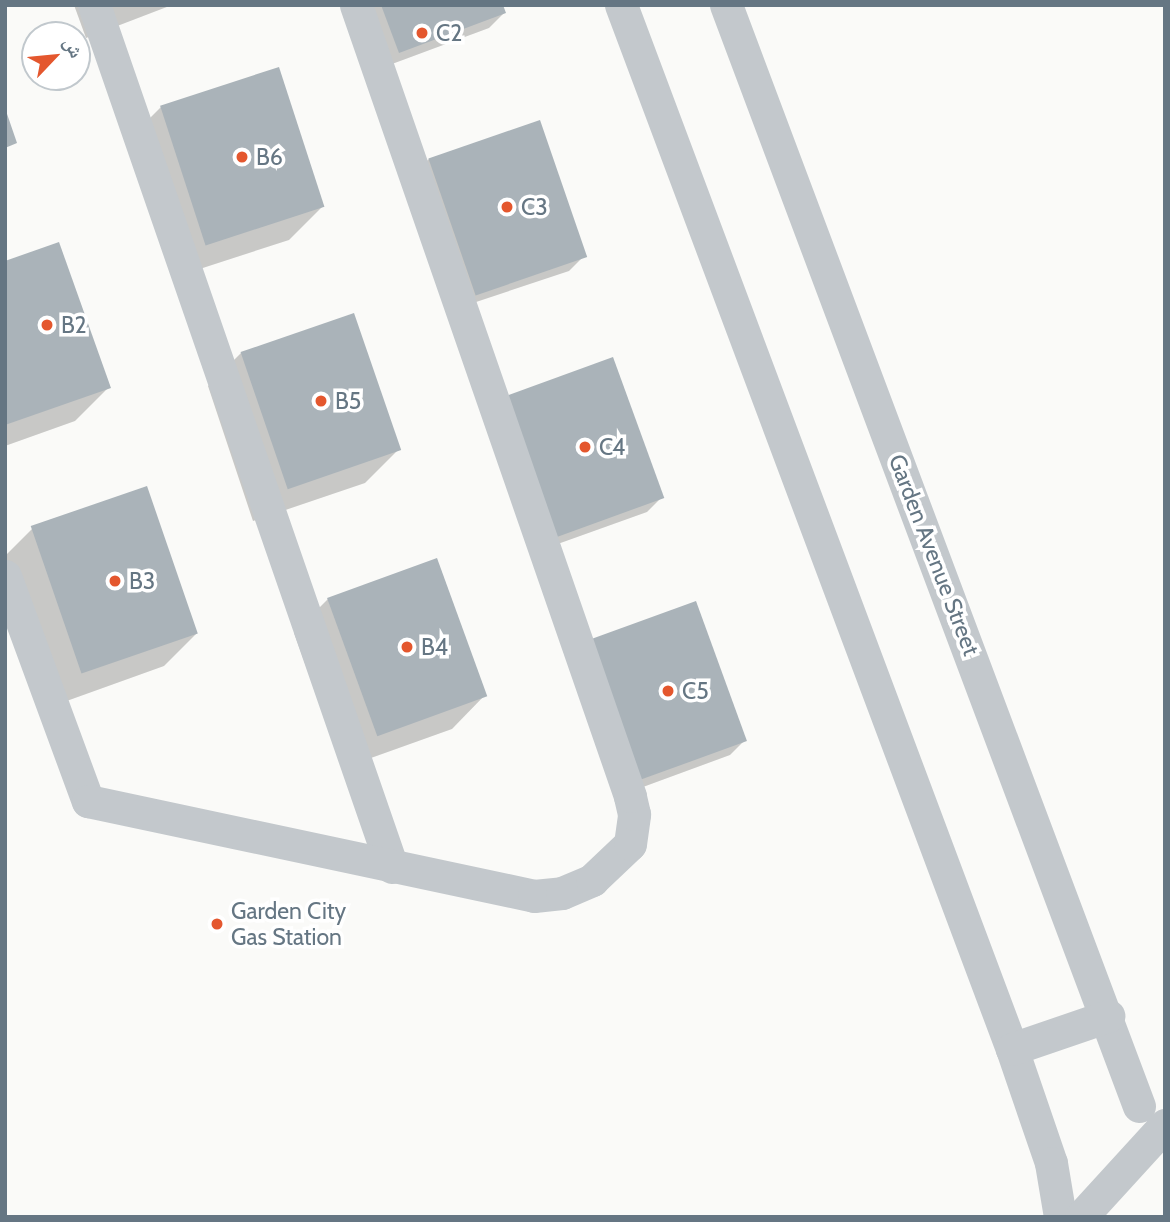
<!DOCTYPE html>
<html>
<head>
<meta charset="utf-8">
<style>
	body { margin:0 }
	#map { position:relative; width:1170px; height:1222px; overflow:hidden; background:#fafaf8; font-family:Cabin,"Noto Naskh Arabic",sans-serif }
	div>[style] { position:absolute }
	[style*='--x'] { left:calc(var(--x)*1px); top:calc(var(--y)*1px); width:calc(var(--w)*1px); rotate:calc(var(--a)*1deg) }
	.shadow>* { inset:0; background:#0003 }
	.building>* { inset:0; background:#aab3b9; transform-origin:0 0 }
	.minor>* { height:33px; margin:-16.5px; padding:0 16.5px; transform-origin:16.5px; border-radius:16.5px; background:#c3c8cc }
	.dots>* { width:19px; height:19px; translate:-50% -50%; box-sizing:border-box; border:4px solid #fff; border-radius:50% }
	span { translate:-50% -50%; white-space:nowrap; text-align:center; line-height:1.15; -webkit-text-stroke:7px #fff; paint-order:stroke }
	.poi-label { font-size:23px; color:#657683 }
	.left { translate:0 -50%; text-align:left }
	.street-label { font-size:23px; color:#657683 }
	.frame { position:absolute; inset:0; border:7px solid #657683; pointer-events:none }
	.north { position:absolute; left:21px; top:21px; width:70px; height:70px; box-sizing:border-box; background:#fff; border:2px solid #c1c8cd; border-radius:50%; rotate:64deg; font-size:19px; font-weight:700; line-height:28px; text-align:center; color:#657683 }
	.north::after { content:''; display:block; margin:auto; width:24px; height:32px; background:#e4572e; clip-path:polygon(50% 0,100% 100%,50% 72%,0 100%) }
</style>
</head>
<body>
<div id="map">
	<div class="shadow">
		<i style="clip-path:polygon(74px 5px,172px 5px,86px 38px)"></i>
		<i style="clip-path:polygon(361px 5px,501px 5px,504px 13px,489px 28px,384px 67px)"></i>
		<i style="clip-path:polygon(161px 107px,322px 207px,289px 240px,172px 278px,127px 141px)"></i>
		<i style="clip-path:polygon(539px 122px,584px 256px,569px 271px,458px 308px,413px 174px,429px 159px)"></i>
		<i style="clip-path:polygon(5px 263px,109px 387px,75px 421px,5px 446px)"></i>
		<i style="clip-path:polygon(241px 353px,399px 449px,365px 483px,253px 521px,208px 386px)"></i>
		<i style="clip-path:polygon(491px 412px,662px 497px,647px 512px,541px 550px)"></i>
		<i style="clip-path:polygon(32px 529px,197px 633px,164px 666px,50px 707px,5px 583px,5px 556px)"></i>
		<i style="clip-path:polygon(328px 599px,485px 695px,452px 729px,343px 768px,294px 633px)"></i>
		<i style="clip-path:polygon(695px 603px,745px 740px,730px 755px,624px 794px)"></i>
	</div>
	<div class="building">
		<i style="clip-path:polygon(381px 5px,503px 5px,506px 13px,399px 53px)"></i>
		<i style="left:279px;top:67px;width:147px;height:125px;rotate:72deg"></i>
		<i style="clip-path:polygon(6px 111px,17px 143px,5px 148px,5px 112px)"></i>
		<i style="left:540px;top:120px;width:145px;height:118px;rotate:71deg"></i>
		<i style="clip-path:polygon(59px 242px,111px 388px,5px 425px,5px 261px)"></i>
		<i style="left:354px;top:313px;width:145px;height:120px;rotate:71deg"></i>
		<i style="left:613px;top:357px;width:150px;height:115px;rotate:70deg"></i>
		<i style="left:147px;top:486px;width:156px;height:123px;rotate:71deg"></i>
		<i style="left:437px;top:558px;width:147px;height:117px;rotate:70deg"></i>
		<i style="left:696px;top:601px;width:149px;height:115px;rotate:70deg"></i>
	</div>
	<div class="minor">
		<i style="--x:94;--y:5;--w:912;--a:70.93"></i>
		<i style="--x:621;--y:5;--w:1115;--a:69.47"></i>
		<i style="--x:1012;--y:1049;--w:120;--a:71.1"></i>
		<i style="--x:1051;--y:1163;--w:55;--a:80.5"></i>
		<i style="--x:726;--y:5;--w:1176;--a:69.44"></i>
		<i style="--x:5;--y:576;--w:240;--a:69.8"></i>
		<i style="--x:88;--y:801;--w:456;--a:12"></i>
		<i style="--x:534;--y:896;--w:28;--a:-6"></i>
		<i style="--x:562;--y:893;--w:33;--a:-23"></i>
		<i style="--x:592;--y:880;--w:52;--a:-43.5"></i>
		<i style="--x:630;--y:844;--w:30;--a:-82"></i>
		<i style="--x:634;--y:814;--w:18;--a:-103"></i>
		<i style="--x:630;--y:796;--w:837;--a:-109.11"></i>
		<i style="--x:1012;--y:1049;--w:102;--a:-19"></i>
		<i style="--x:1081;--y:1217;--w:125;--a:-47.6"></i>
	</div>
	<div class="dots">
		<i style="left:422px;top:33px;background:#e4572e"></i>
		<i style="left:242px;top:157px;background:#e4572e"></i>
		<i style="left:507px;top:207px;background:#e4572e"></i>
		<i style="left:47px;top:325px;background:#e4572e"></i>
		<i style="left:321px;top:401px;background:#e4572e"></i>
		<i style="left:585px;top:447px;background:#e4572e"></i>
		<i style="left:115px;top:581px;background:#e4572e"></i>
		<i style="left:407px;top:647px;background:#e4572e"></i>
		<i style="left:668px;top:691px;background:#e4572e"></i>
		<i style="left:217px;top:924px;background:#e4572e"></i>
	</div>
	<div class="poi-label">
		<span class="left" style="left:436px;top:33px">C2</span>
		<span class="left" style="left:256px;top:157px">B6</span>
		<span class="left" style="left:521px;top:207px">C3</span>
		<span class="left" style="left:61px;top:325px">B2</span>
		<span class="left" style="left:335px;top:401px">B5</span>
		<span class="left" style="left:599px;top:447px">C4</span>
		<span class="left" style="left:129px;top:581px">B3</span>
		<span class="left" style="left:421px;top:647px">B4</span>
		<span class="left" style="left:682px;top:691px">C5</span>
		<span class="left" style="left:231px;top:924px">Garden City<br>Gas Station</span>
	</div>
	<div class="street-label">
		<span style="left:934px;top:555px;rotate:69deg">Garden Avenue Street</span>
	</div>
	<div class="frame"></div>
	<div class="north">ش</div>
</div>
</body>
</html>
